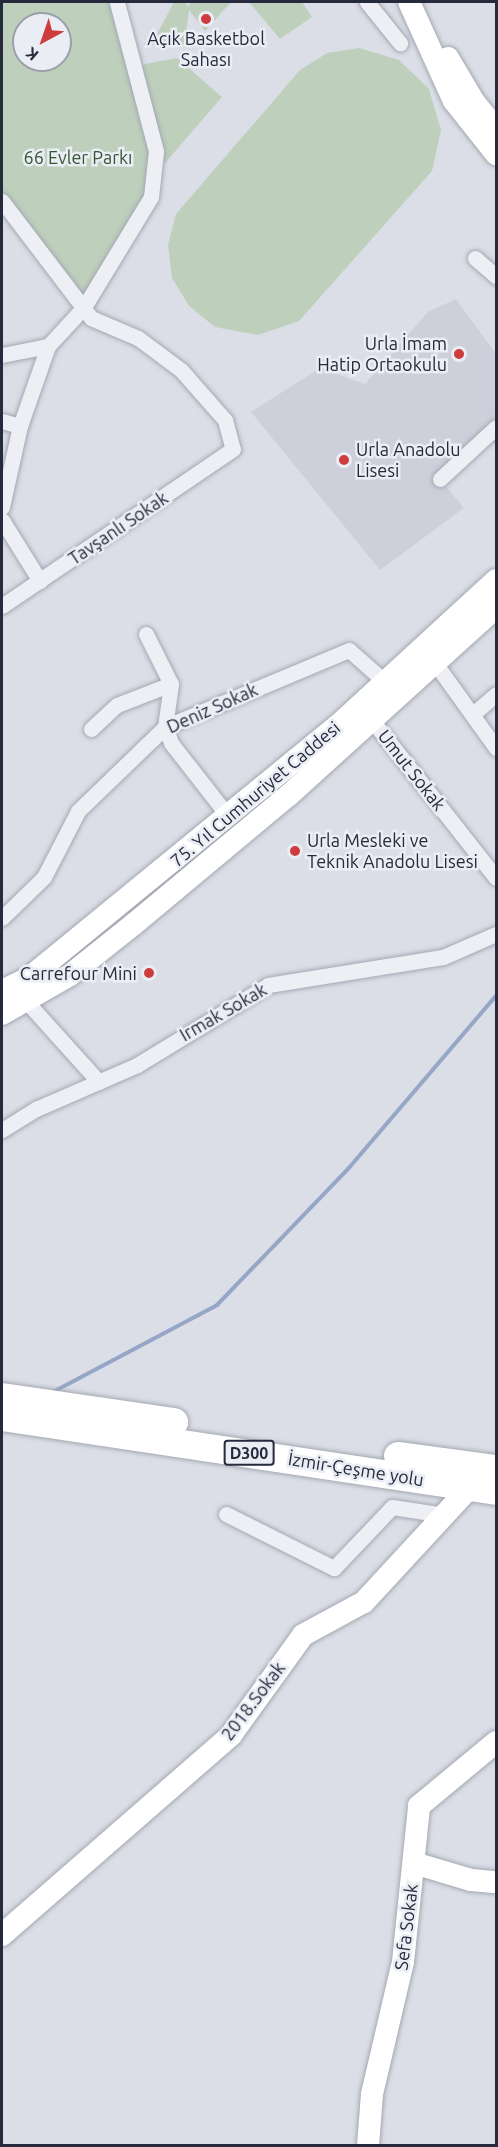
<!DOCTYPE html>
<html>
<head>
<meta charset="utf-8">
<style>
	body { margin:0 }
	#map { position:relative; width:498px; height:2147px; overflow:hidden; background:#dbdee6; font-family:Ubuntu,sans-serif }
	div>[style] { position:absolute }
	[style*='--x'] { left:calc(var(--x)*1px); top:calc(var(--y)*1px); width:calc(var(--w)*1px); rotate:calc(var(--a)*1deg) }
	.built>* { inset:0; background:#cdd0db }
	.green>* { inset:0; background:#bed0bc }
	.stream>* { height:4px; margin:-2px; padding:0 2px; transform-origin:2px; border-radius:2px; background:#95a6c7 }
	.roads { filter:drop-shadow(0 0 2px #a4a8b3) drop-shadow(0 0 2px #a4a8b3) }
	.street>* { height:15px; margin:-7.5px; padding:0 7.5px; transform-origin:7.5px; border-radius:7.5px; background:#eeeff4 }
	.secondary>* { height:22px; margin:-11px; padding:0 11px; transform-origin:11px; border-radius:11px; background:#fff }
	.highway>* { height:28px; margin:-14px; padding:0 14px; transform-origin:14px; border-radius:14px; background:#fff }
	.dots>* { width:16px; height:16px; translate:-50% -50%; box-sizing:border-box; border:3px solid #eaedf4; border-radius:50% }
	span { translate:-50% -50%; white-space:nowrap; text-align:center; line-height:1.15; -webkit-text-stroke:5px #eaedf4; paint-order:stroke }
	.shield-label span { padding:2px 4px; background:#eaedf4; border:2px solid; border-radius:4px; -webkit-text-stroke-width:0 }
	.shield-label { font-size:16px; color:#252a3c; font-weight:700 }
	.poi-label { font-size:18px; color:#252a3c }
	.right { translate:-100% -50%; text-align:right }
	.left { translate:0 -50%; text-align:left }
	.park-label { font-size:18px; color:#345732 }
	.street-label { font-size:18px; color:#252a3c }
	.frame { position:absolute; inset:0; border:3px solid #252a3c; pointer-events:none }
	.north { position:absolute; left:12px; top:12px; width:60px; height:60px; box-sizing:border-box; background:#eaedf4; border:2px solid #9b9faa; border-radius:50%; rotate:220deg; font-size:16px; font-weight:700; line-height:24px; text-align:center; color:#252a3c }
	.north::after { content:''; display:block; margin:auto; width:21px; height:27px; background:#ce3d3d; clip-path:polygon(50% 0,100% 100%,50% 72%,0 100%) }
</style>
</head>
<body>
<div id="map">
	<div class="built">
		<i style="clip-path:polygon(456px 299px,496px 354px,496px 418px,436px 474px,464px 508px,380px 570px,251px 412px,320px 368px,365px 384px,428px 312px)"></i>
	</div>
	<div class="green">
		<i style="clip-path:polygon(evenodd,2px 2px,117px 2px,156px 151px,151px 197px,84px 307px,2px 201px,2px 2px,24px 24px,60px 24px,60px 60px,24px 60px,24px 24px)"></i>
		<i style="clip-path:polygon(174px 2px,185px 2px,188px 7px,191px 2px,231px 2px,205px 31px,189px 10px,184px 48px,143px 44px,157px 34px)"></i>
		<i style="clip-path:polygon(249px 2px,302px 2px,312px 17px,280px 39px)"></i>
		<i style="clip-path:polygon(359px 48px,399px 60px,429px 89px,441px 130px,432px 171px,299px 321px,258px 335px,215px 327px,189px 306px,172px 278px,168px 245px,176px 214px,300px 70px,327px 53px)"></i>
		<i style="clip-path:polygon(177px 58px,222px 97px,165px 163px,140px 69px,145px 64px)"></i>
	</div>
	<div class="stream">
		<i style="--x:53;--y:1392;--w:186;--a:-27.9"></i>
		<i style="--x:217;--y:1305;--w:189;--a:-46.1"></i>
		<i style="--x:348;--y:1169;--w:228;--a:-49.5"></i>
	</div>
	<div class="roads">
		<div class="street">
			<i style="--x:367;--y:2;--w:53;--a:51.2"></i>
			<i style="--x:2;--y:201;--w:147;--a:52.7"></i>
			<i style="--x:91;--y:318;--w:51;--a:23.1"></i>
			<i style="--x:138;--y:338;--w:54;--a:36.7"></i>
			<i style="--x:181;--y:370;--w:67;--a:48.7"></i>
			<i style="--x:225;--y:420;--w:30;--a:75"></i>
			<i style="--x:233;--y:449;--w:279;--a:145.8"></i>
			<i style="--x:475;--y:258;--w:28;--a:41"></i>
			<i style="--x:2;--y:355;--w:47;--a:-11.1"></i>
			<i style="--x:48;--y:346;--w:53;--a:-47.3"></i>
			<i style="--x:84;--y:307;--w:129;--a:-58.7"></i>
			<i style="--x:151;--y:197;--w:46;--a:-83.8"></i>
			<i style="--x:156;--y:151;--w:154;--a:-104.7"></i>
			<i style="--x:2;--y:421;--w:19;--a:16"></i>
			<i style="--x:440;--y:479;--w:76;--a:-42.9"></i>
			<i style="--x:2;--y:507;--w:83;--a:-77.5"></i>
			<i style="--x:20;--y:426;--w:85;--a:-70.7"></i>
			<i style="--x:2;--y:520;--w:72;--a:58.1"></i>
			<i style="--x:146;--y:634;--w:56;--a:63.4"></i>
			<i style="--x:171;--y:684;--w:43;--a:97.9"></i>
			<i style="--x:165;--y:727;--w:17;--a:69"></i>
			<i style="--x:171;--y:743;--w:93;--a:52"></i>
			<i style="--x:435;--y:663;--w:105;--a:54.3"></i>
			<i style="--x:473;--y:714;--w:30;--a:-41"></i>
			<i style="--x:371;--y:719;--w:202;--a:51.8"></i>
			<i style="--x:91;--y:729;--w:35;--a:-43"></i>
			<i style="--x:117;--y:705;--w:58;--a:-21.3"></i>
			<i style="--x:2;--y:918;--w:59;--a:-44.3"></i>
			<i style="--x:44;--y:877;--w:74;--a:-62.7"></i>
			<i style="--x:78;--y:811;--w:121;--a:-44"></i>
			<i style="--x:165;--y:727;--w:199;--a:-22.7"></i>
			<i style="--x:349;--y:650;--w:48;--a:41.6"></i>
			<i style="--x:26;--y:1001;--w:109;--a:48"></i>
			<i style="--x:2;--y:1130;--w:40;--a:-32"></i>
			<i style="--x:36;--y:1109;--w:110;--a:-23.5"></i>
			<i style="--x:137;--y:1065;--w:153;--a:-31.4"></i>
			<i style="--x:268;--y:985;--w:177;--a:-9.1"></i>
			<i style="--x:443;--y:957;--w:58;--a:-23.5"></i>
			<i style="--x:226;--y:1514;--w:121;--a:26.6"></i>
			<i style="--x:334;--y:1568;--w:84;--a:-46.4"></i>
			<i style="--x:392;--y:1507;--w:53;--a:8.7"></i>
		</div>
		<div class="secondary">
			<i style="--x:409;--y:2;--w:109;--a:65.6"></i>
			<i style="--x:454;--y:101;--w:68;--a:51.6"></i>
			<i style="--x:448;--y:58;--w:51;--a:59.4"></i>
			<i style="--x:474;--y:102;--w:35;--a:51"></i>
			<i style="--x:2;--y:991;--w:30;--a:-26"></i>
			<i style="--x:29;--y:978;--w:409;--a:-39.3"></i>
			<i style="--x:345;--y:719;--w:205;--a:-42.6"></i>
			<i style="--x:2;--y:1014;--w:78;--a:-29.8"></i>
			<i style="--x:70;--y:975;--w:82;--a:-38.6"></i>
			<i style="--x:134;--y:924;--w:202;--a:-39.8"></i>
			<i style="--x:289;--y:795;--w:280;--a:-42.2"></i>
			<i style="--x:414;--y:1863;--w:59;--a:16.6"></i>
			<i style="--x:471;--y:1880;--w:25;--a:5"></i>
			<i style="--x:2;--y:1935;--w:304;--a:-41.1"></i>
			<i style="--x:231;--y:1735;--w:123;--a:-54.2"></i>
			<i style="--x:303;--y:1635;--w:69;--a:-28.4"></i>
			<i style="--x:364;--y:1602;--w:156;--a:-47.3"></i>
			<i style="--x:368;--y:2146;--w:52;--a:-85.6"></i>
			<i style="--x:372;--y:2094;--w:136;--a:-76.8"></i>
			<i style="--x:403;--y:1962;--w:157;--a:-84.1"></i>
			<i style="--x:419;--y:1806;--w:100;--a:-39.7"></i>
		</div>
		<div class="highway">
			<i style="--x:2;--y:1397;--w:174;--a:8.3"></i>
			<i style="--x:2;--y:1417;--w:500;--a:8.5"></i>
			<i style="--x:398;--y:1456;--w:99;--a:7.6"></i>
		</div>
	</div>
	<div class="dots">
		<i style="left:206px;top:19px;background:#ce3d3d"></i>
		<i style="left:459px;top:354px;background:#ce3d3d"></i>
		<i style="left:344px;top:460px;background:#ce3d3d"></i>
		<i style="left:295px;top:851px;background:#ce3d3d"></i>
		<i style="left:149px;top:973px;background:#ce3d3d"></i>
	</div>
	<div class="shield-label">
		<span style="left:249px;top:1453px">D300</span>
	</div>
	<div class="poi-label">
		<span style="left:206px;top:49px">Açık Basketbol<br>Sahası</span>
		<span class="right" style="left:447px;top:354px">Urla İmam<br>Hatip Ortaokulu</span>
		<span class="left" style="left:356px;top:460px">Urla Anadolu<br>Lisesi</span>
		<span class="left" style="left:307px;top:851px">Urla Mesleki ve<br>Teknik Anadolu Lisesi</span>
		<span class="right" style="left:137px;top:973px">Carrefour Mini</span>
	</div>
	<div class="park-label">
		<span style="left:78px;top:157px">66 Evler Parkı</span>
	</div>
	<div class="street-label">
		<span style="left:118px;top:528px;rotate:-34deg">Tavşanlı Sokak</span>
		<span style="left:212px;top:708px;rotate:-24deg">Deniz Sokak</span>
		<span style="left:412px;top:770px;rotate:52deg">Umut Sokak</span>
		<span style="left:255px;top:794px;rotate:-40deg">75. Yıl Cumhuriyet Caddesi</span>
		<span style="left:223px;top:1012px;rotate:-30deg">Irmak Sokak</span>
		<span style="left:356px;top:1469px;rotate:9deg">İzmir-Çeşme yolu</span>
		<span style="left:253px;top:1701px;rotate:-53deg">2018.Sokak</span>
		<span style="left:406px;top:1927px;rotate:-83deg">Sefa Sokak</span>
	</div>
	<div class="frame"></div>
	<div class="north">K</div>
</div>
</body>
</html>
